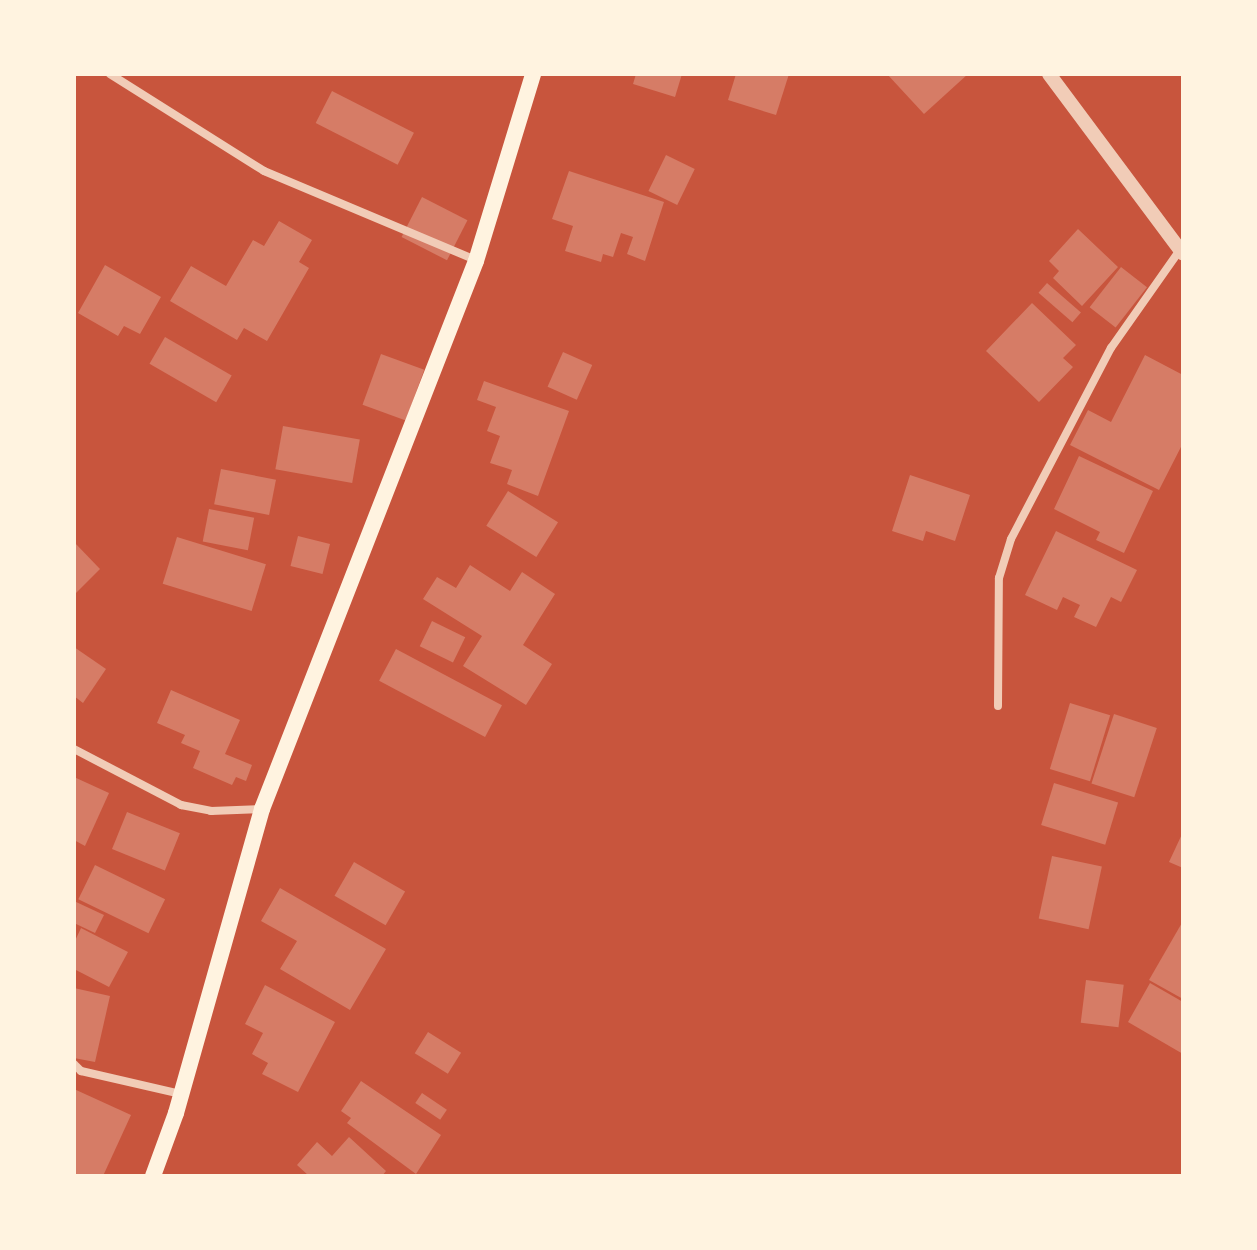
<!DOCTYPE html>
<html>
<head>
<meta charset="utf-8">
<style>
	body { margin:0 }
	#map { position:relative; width:1257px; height:1250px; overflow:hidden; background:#c8553d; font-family:Montserrat,sans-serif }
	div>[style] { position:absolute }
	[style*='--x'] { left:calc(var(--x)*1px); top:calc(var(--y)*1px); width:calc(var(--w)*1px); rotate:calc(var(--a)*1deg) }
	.building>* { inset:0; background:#d67c66; transform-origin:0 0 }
	.minor>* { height:8px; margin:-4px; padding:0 4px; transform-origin:4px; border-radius:4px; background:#f1ccb7 }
	.tertiary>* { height:14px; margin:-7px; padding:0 7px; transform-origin:7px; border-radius:7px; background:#f1ccb7 }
	.secondary>* { height:16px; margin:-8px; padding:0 8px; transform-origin:8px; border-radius:8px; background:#fff3e0 }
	span { translate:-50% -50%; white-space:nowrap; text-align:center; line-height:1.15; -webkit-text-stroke:6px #fff3e0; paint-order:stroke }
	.frame { position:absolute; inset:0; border:76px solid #fff3e0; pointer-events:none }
</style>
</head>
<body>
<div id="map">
	<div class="building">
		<i style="clip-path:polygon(636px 74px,682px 74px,675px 97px,633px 84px)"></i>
		<i style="clip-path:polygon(736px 74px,789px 74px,776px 115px,728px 100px)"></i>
		<i style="clip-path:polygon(887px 74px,968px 74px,924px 114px)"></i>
		<i style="left:332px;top:91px;width:92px;height:36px;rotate:27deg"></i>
		<i style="left:666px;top:155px;width:32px;height:40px;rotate:26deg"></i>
		<i style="clip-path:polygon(569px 171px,664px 202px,645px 261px,627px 254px,633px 237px,621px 233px,613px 257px,603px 254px,601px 262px,565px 251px,573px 226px,552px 219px)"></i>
		<i style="left:422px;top:197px;width:51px;height:45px;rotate:27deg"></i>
		<i style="clip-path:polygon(279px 221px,312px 240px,299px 262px,309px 268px,267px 341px,244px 328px,237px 340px,170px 301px,191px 266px,226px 286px,253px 240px,264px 246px)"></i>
		<i style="clip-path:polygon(1078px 229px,1118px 267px,1082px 306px,1053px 278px,1059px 271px,1049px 261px)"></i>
		<i style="clip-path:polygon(105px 265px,161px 297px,140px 334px,124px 326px,118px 336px,78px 313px)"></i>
		<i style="left:1121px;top:267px;width:33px;height:51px;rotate:38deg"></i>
		<i style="left:1047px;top:283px;width:45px;height:13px;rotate:41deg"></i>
		<i style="clip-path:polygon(1032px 303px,1076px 345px,1063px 358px,1073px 367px,1039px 402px,986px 351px)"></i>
		<i style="left:165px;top:337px;width:77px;height:31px;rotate:30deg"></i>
		<i style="left:563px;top:352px;width:32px;height:38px;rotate:24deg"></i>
		<i style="left:381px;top:354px;width:46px;height:54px;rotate:20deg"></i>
		<i style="clip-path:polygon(1145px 355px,1183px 375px,1183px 443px,1159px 490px,1070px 445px,1088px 410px,1111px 422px)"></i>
		<i style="clip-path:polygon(484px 381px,569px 411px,538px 496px,507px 484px,512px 470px,490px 463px,500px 436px,487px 431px,496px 407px,477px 400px)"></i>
		<i style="left:283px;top:426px;width:78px;height:44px;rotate:10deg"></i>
		<i style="clip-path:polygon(1079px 456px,1153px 491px,1124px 553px,1096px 540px,1100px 532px,1054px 509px)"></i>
		<i style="left:221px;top:469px;width:56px;height:36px;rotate:11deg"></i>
		<i style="clip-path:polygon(910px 475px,970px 495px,955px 541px,926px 531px,923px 541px,892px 531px)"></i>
		<i style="left:508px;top:491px;width:59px;height:41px;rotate:32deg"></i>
		<i style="left:209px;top:509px;width:46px;height:33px;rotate:11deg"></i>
		<i style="clip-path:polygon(1056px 531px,1137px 570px,1121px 602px,1111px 597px,1096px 627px,1074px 617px,1080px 605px,1063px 597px,1057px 610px,1025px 595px)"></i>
		<i style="left:298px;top:536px;width:33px;height:31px;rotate:14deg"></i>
		<i style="left:177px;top:537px;width:93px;height:49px;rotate:17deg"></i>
		<i style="clip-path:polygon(74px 542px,100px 569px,74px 595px)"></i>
		<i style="clip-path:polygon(470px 565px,510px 591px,522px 572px,555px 594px,523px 645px,552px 664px,526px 705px,463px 666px,482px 636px,423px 599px,437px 577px,456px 588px)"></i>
		<i style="left:432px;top:621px;width:37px;height:28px;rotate:26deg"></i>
		<i style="clip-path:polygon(74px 647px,106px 669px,83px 703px,74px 696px)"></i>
		<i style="left:396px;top:649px;width:120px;height:36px;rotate:28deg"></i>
		<i style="clip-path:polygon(171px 690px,240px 720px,225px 754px,252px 765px,246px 781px,236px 777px,232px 785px,193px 768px,200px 751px,181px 743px,185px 735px,157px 723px)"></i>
		<i style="left:1070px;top:703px;width:42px;height:69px;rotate:17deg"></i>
		<i style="left:1114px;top:714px;width:45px;height:73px;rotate:18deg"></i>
		<i style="clip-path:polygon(74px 777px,109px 793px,85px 846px,74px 840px)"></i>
		<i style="left:1054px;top:783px;width:67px;height:44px;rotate:17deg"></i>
		<i style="left:127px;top:812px;width:57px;height:40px;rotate:22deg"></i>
		<i style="clip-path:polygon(1183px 832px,1183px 868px,1169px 862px)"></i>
		<i style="left:1052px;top:856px;width:51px;height:64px;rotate:12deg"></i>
		<i style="left:354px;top:862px;width:59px;height:39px;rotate:30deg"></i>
		<i style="left:95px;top:865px;width:78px;height:38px;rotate:26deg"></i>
		<i style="clip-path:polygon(280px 888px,386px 949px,350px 1010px,280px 969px,297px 941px,261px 921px)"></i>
		<i style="clip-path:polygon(74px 901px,104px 915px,95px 933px,74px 923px)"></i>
		<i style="clip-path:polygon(1183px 921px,1183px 999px,1149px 980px)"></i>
		<i style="clip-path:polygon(81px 928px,128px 952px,109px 987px,74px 969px,74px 943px)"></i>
		<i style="left:1086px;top:980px;width:38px;height:43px;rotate:7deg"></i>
		<i style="clip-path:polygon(1150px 983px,1183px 1002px,1183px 1054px,1128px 1022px)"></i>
		<i style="clip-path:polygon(265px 985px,335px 1022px,298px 1092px,262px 1074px,268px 1063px,252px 1054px,263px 1033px,245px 1024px)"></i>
		<i style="clip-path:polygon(74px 988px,110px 996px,95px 1062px,74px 1058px)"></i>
		<i style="left:428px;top:1032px;width:39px;height:25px;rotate:32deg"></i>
		<i style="clip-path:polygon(361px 1081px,441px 1135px,416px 1174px,347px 1123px,351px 1118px,341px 1111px)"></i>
		<i style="clip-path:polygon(74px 1089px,131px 1115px,103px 1176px,74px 1176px)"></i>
		<i style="left:422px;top:1093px;width:30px;height:12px;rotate:34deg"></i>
		<i style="clip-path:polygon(349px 1137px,386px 1171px,382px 1176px,309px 1176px,297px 1165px,317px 1142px,332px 1156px)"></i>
	</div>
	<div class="minor">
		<i style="--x:110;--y:74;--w:182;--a:32.2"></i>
		<i style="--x:264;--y:171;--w:230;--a:22.8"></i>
		<i style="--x:998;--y:706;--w:128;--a:-89.6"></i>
		<i style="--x:999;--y:578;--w:41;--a:-72.9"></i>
		<i style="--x:1011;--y:539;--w:216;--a:-62.4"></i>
		<i style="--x:1111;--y:348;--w:120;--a:-54.9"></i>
		<i style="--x:74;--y:749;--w:121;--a:27.6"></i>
		<i style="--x:181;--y:805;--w:31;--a:11"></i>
		<i style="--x:211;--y:811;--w:51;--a:-2.2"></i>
		<i style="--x:74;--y:1064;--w:10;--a:45"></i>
		<i style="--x:81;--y:1071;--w:103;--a:13"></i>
	</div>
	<div class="tertiary">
		<i style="--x:1049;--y:74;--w:224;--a:53.3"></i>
	</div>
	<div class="secondary">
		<i style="--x:153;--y:1176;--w:67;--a:-69.9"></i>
		<i style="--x:176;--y:1113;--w:316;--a:-74.2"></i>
		<i style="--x:262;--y:809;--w:588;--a:-68.67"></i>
		<i style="--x:476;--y:261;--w:195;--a:-73"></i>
	</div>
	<div class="frame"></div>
</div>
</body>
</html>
